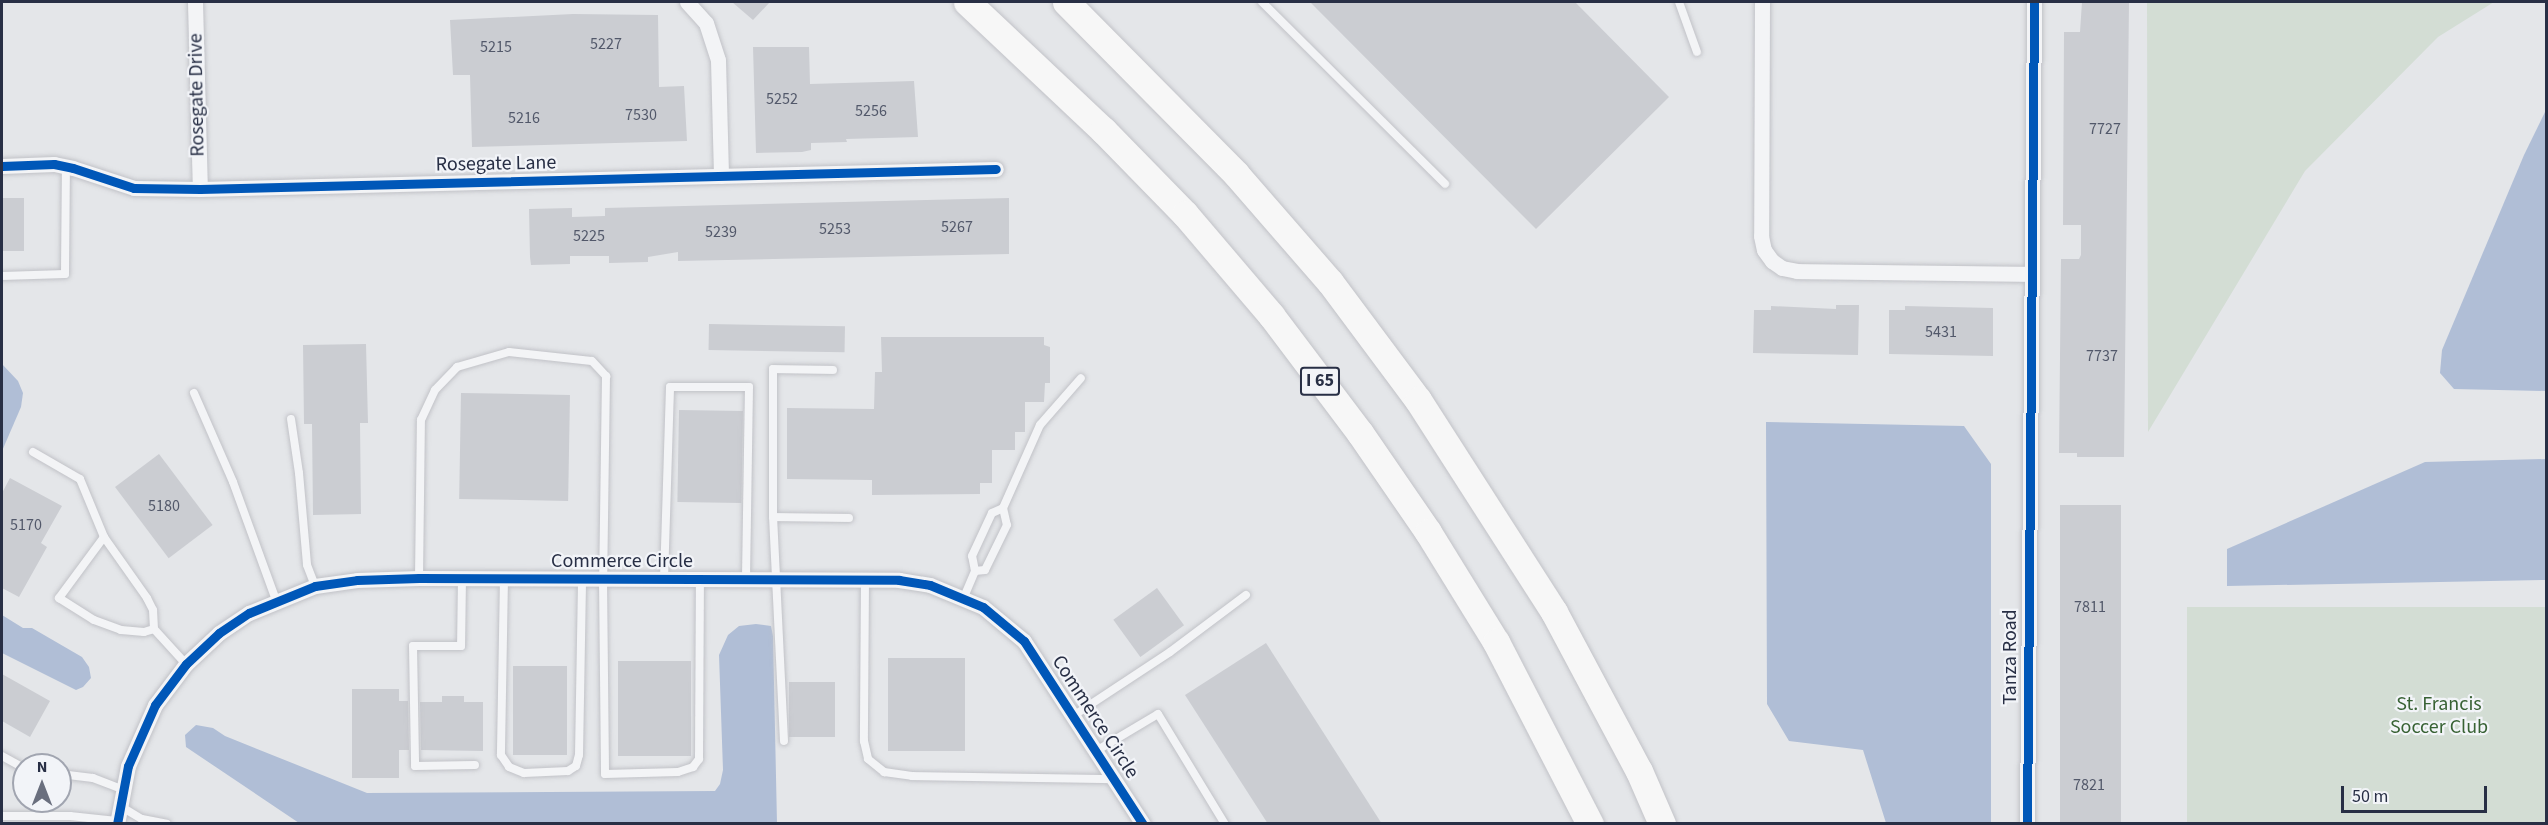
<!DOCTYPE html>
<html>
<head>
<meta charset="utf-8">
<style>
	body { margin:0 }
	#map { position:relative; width:2548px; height:825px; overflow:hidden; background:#e4e6e9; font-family:"Source Sans 3",sans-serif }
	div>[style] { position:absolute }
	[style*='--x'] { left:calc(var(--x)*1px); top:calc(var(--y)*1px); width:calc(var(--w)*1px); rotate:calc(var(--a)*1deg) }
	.green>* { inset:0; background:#d3ddd4; transform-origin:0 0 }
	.water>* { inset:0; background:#b0bed6 }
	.building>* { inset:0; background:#cbcdd2; transform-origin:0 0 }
	.roads { filter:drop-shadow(0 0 2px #c1c2c7) drop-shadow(0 0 2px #c1c2c7) }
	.service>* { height:8px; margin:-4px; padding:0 4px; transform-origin:4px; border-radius:4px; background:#f3f4f6 }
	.minor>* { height:15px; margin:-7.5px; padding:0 7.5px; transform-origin:7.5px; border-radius:7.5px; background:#f3f4f6 }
	.motorway>* { height:27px; margin:-13.5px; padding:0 13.5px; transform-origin:13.5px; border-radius:13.5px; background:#f7f7f7 }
	.cycleway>* { height:9px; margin:-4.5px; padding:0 4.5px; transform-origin:4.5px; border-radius:4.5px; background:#0057b8 }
	span { translate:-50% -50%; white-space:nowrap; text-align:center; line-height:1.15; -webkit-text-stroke:4.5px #f2f4f8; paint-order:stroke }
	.number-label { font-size:16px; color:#52586a }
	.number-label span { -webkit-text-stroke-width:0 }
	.shield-label span { padding:2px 4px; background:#f2f4f8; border:2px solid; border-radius:4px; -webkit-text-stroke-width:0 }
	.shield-label { font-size:18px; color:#282f45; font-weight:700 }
	.street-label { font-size:20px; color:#282f45 }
	.park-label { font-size:20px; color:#386234 }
	.frame { position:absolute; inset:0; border:3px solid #282f45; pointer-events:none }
	.north { position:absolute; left:12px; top:753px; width:60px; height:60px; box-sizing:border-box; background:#f2f4f8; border:2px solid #a1a5b0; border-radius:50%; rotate:0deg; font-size:16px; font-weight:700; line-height:24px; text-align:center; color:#282f45 }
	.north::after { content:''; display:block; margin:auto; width:21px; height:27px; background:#6a6f7e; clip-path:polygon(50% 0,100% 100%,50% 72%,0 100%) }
	.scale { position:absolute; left:2341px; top:786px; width:146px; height:27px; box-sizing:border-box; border:3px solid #282f45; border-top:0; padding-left:8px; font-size:18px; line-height:21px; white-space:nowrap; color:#282f45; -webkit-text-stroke:4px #f2f4f8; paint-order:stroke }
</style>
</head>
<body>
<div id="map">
	<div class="green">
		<i style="clip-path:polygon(2147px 2px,2494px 2px,2438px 37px,2305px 171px,2148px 432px)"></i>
		<i style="left:2546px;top:607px;width:216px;height:359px;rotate:90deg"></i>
	</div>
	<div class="water">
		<i style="clip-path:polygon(2546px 110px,2546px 391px,2454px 389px,2440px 373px,2442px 350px,2524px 155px)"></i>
		<i style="clip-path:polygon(2px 364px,18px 381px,23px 393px,21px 407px,2px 451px)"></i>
		<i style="clip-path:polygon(1766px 422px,1964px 426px,1991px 464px,1991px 823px,1886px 823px,1863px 750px,1789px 741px,1767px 704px)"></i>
		<i style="clip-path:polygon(2546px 459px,2546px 580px,2227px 586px,2227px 549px,2425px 462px)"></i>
		<i style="clip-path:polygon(2px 615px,23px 628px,32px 628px,82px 657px,89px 667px,91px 678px,83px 687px,76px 690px,2px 653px)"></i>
		<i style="clip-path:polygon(756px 624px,771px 626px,773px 636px,777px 823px,299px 823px,186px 747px,185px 735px,196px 725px,213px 728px,225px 736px,367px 793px,715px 791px,720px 784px,723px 770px,719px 655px,728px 635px,739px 626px)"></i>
	</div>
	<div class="building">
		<i style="clip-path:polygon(732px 2px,770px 2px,753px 20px)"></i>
		<i style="clip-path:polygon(1310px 2px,1575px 2px,1669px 97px,1536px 229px)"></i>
		<i style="clip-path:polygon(2082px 2px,2129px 2px,2124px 457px,2077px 457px,2077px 453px,2059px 453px,2061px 259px,2079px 259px,2081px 255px,2081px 225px,2063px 225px,2064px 32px,2080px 32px)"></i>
		<i style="clip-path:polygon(573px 14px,658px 15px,659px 87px,684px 86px,687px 141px,472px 147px,470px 75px,453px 75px,450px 20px)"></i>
		<i style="clip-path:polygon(753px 47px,809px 47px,810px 84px,914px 81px,918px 137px,846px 139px,847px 142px,811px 143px,811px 150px,802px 152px,756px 153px)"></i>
		<i style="left:2px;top:198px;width:22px;height:53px"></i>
		<i style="clip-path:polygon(1009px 198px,1009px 254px,678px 261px,678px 252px,648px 257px,648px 262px,609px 263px,609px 256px,570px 256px,570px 264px,531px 265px,530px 257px,529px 209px,572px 208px,572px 217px,605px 216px,605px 208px)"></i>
		<i style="clip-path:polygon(1836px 305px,1859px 305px,1858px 355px,1753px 353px,1754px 310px,1771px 310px,1771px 306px,1836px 309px)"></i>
		<i style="clip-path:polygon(1905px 306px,1993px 308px,1993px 356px,1889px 354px,1889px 310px,1905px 310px)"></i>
		<i style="left:709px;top:324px;width:136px;height:26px;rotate:1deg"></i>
		<i style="clip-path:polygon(881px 337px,1044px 337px,1044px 345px,1050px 347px,1050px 383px,1045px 383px,1044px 402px,1025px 402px,1025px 432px,1015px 432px,1015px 450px,992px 450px,992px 483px,980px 483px,980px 494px,872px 495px,872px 480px,787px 479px,787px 408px,874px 409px,875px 372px,882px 372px)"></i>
		<i style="clip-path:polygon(366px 344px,368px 423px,360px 423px,361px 514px,313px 515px,312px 424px,304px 424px,303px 345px)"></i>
		<i style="left:461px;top:393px;width:109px;height:106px;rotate:1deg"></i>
		<i style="left:679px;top:410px;width:64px;height:92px;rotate:1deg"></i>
		<i style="left:159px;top:454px;width:89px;height:55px;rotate:53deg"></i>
		<i style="clip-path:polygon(10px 478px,62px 506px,41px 543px,47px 547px,19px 597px,2px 588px,2px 493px)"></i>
		<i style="left:2060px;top:505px;width:61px;height:319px"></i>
		<i style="left:1157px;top:588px;width:46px;height:54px;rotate:54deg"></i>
		<i style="clip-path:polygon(1266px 643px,1382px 824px,1268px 824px,1185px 695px)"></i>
		<i style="left:888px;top:658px;width:77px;height:93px"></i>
		<i style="left:618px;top:661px;width:73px;height:95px"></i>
		<i style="left:513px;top:666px;width:54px;height:89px"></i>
		<i style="clip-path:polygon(2px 674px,50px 701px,30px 737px,2px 721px)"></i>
		<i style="left:789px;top:682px;width:46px;height:55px"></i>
		<i style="clip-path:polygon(352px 689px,399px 689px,399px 701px,408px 701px,409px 750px,399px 750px,399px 778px,352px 778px)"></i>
		<i style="clip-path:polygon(442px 696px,464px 696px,464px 702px,483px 702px,483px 751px,421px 750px,420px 702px,442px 702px)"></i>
	</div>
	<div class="roads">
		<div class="service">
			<i style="--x:1262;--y:2;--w:258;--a:44.8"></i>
			<i style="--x:1679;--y:2;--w:53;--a:70.2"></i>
			<i style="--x:2;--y:276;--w:63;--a:-1.8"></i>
			<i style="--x:65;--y:274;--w:108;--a:-89.5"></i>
			<i style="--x:194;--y:393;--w:97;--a:66.3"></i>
			<i style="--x:233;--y:482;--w:126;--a:70"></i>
			<i style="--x:291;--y:419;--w:55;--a:81.6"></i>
			<i style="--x:299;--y:473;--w:92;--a:85"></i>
			<i style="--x:307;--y:565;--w:22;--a:69"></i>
			<i style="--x:33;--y:452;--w:54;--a:29.9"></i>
			<i style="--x:80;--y:479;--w:63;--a:67.5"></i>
			<i style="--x:1003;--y:508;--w:91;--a:-66"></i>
			<i style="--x:1040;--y:425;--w:62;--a:-48.9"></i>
			<i style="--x:773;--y:517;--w:76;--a:0.8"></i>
			<i style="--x:419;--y:578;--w:158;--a:-89.3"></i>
			<i style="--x:421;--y:420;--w:33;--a:-65"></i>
			<i style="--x:435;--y:390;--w:32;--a:-46"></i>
			<i style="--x:457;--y:367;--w:54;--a:-16.1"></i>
			<i style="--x:509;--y:352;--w:83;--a:6.2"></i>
			<i style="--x:592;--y:361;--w:21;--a:47"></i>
			<i style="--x:606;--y:376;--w:203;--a:90.8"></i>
			<i style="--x:603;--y:579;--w:195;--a:89.4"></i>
			<i style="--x:605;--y:774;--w:73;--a:-1.6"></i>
			<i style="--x:678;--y:772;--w:16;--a:-18"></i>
			<i style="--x:693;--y:767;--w:10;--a:-53"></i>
			<i style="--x:699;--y:759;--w:180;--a:-89.7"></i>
			<i style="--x:462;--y:578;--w:68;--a:90.8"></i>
			<i style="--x:461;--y:646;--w:48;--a:180"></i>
			<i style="--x:413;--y:646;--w:120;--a:89"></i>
			<i style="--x:415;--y:766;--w:60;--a:-1"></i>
			<i style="--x:504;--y:578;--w:177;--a:91"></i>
			<i style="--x:501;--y:755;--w:14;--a:56"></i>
			<i style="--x:509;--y:767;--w:16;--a:22"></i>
			<i style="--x:524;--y:773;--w:44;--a:-2.6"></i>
			<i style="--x:568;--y:771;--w:9;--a:-32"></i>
			<i style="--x:576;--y:766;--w:11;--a:-75"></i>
			<i style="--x:579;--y:755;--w:177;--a:-89"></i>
			<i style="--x:664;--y:579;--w:192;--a:-88.2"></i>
			<i style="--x:670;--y:387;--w:79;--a:0"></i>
			<i style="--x:749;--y:387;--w:192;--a:90.9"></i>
			<i style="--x:865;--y:580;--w:161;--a:90.4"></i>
			<i style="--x:864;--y:741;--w:18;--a:77"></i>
			<i style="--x:868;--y:759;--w:21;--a:39"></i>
			<i style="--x:884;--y:772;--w:28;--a:8"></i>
			<i style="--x:912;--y:776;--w:202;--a:0.9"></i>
			<i style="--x:964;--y:597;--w:28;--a:-67"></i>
			<i style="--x:975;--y:571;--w:15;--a:-101"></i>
			<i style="--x:972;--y:556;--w:47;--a:-65.1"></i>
			<i style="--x:992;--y:513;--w:12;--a:-24"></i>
			<i style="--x:1003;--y:508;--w:17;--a:77"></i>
			<i style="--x:1007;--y:525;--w:50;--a:116.1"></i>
			<i style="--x:985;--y:570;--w:10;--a:174"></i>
			<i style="--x:154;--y:629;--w:19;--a:-93"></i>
			<i style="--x:153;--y:610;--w:13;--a:-117"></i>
			<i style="--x:147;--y:598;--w:75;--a:-125.2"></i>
			<i style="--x:104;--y:537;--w:76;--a:126.4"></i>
			<i style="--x:59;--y:598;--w:41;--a:32.2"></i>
			<i style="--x:94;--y:620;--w:29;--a:20"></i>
			<i style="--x:121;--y:630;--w:23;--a:5"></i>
			<i style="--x:144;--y:632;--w:10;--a:-17"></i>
			<i style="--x:154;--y:629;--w:47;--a:47.6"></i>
			<i style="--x:1073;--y:716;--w:116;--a:-33.4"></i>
			<i style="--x:1170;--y:652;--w:95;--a:-36.9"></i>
			<i style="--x:784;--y:741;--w:224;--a:-92.8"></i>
			<i style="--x:773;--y:517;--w:148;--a:-90"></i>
			<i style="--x:773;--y:369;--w:60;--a:1"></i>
			<i style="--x:1096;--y:751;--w:72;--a:-30.8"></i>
			<i style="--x:1158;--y:714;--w:129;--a:58.7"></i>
			<i style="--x:2;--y:756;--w:25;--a:29"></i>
			<i style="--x:60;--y:774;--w:33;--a:7"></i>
			<i style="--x:93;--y:778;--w:31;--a:21"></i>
			<i style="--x:120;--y:806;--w:26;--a:31"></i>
			<i style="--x:142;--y:819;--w:25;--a:11"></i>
			<i style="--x:2;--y:816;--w:68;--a:0"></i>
			<i style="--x:70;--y:816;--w:47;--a:6.1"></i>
		</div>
		<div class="minor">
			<i style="--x:195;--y:2;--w:187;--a:88.5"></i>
			<i style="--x:687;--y:2;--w:28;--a:48"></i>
			<i style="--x:706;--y:23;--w:39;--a:72"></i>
			<i style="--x:718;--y:60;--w:116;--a:88.5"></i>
			<i style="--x:1762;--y:2;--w:234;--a:90.2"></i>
			<i style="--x:1761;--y:236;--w:14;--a:78"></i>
			<i style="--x:1764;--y:250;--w:14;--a:54"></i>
			<i style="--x:1772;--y:261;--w:12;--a:35"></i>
			<i style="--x:1782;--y:268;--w:15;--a:11"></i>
			<i style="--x:1797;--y:271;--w:234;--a:0.7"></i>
			<i style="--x:2;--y:166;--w:52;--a:-2.2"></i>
			<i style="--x:54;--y:164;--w:19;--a:12"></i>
			<i style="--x:73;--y:168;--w:64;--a:18.2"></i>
			<i style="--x:134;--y:188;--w:66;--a:0.9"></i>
			<i style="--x:200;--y:189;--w:796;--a:-1.44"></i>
			<i style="--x:117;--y:824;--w:59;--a:-79.3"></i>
			<i style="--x:128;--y:766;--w:67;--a:-66.1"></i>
			<i style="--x:155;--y:705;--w:51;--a:-52.9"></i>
			<i style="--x:186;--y:664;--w:45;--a:-43.2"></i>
			<i style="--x:219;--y:633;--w:36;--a:-34"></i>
			<i style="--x:249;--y:613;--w:71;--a:-22.2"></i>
			<i style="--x:315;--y:586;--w:42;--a:-8.1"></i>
			<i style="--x:357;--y:580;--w:62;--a:-1.8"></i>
			<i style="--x:419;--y:578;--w:480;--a:0.2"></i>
			<i style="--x:899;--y:580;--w:31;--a:9"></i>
			<i style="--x:930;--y:585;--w:57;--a:22.5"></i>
			<i style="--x:983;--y:607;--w:53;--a:39.7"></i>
			<i style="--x:1024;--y:641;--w:218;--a:57"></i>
			<i style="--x:2027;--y:824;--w:822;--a:-89.51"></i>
		</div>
		<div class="motorway">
			<i style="--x:967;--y:2;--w:187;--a:43.3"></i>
			<i style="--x:1103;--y:130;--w:117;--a:45.7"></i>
			<i style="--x:1185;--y:214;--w:133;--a:49.6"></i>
			<i style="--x:1271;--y:315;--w:148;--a:53"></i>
			<i style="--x:1360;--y:433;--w:120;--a:55.5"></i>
			<i style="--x:1428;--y:532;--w:129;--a:58.3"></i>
			<i style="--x:1496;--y:642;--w:205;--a:62.7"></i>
			<i style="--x:1066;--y:2;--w:242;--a:45.3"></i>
			<i style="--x:1236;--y:174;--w:143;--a:49"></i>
			<i style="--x:1330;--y:282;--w:147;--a:53.3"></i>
			<i style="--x:1418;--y:400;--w:252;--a:57.3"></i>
			<i style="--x:1554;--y:612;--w:180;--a:61.9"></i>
			<i style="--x:1639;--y:771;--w:58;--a:66.5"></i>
		</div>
	</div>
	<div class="cycleway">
		<i style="--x:2;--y:166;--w:52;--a:-2.2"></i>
		<i style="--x:54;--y:164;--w:19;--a:12"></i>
		<i style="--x:73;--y:168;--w:64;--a:18.2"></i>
		<i style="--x:134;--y:188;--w:66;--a:0.9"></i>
		<i style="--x:200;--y:189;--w:796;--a:-1.44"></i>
		<i style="--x:117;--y:824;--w:59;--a:-79.3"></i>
		<i style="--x:128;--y:766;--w:67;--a:-66.1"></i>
		<i style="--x:155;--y:705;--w:51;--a:-52.9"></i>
		<i style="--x:186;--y:664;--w:45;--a:-43.2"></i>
		<i style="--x:219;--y:633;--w:36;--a:-34"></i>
		<i style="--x:249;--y:613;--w:71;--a:-22.2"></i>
		<i style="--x:315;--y:586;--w:42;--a:-8.1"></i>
		<i style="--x:357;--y:580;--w:62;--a:-1.8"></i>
		<i style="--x:419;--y:578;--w:480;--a:0.2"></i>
		<i style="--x:899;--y:580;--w:31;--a:9"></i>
		<i style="--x:930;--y:585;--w:57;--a:22.5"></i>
		<i style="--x:983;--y:607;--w:53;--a:39.7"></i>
		<i style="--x:1024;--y:641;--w:218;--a:57"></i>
		<i style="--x:2027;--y:824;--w:822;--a:-89.51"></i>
	</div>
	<div class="number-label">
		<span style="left:606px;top:44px">5227</span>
		<span style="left:496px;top:47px">5215</span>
		<span style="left:782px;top:99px">5252</span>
		<span style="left:871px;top:111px">5256</span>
		<span style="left:641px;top:115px">7530</span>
		<span style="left:524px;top:118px">5216</span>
		<span style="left:2105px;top:129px">7727</span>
		<span style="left:957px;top:227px">5267</span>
		<span style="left:835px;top:229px">5253</span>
		<span style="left:721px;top:232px">5239</span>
		<span style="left:589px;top:236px">5225</span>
		<span style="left:1941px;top:332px">5431</span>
		<span style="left:2102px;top:356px">7737</span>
		<span style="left:164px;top:506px">5180</span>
		<span style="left:26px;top:525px">5170</span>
		<span style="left:2090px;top:607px">7811</span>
		<span style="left:2089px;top:785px">7821</span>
	</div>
	<div class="shield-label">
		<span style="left:1320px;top:381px">I 65</span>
	</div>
	<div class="street-label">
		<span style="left:197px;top:95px;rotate:-91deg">Rosegate Drive</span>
		<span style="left:496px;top:164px;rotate:-1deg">Rosegate Lane</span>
		<span style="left:622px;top:561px">Commerce Circle</span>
		<span style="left:2010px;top:657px;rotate:-90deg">Tanza Road</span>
		<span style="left:1095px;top:717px;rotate:57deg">Commerce Circle</span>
	</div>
	<div class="park-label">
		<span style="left:2439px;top:716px">St. Francis<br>Soccer Club</span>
	</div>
	<div class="frame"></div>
	<div class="north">N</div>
	<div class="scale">50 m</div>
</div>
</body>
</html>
